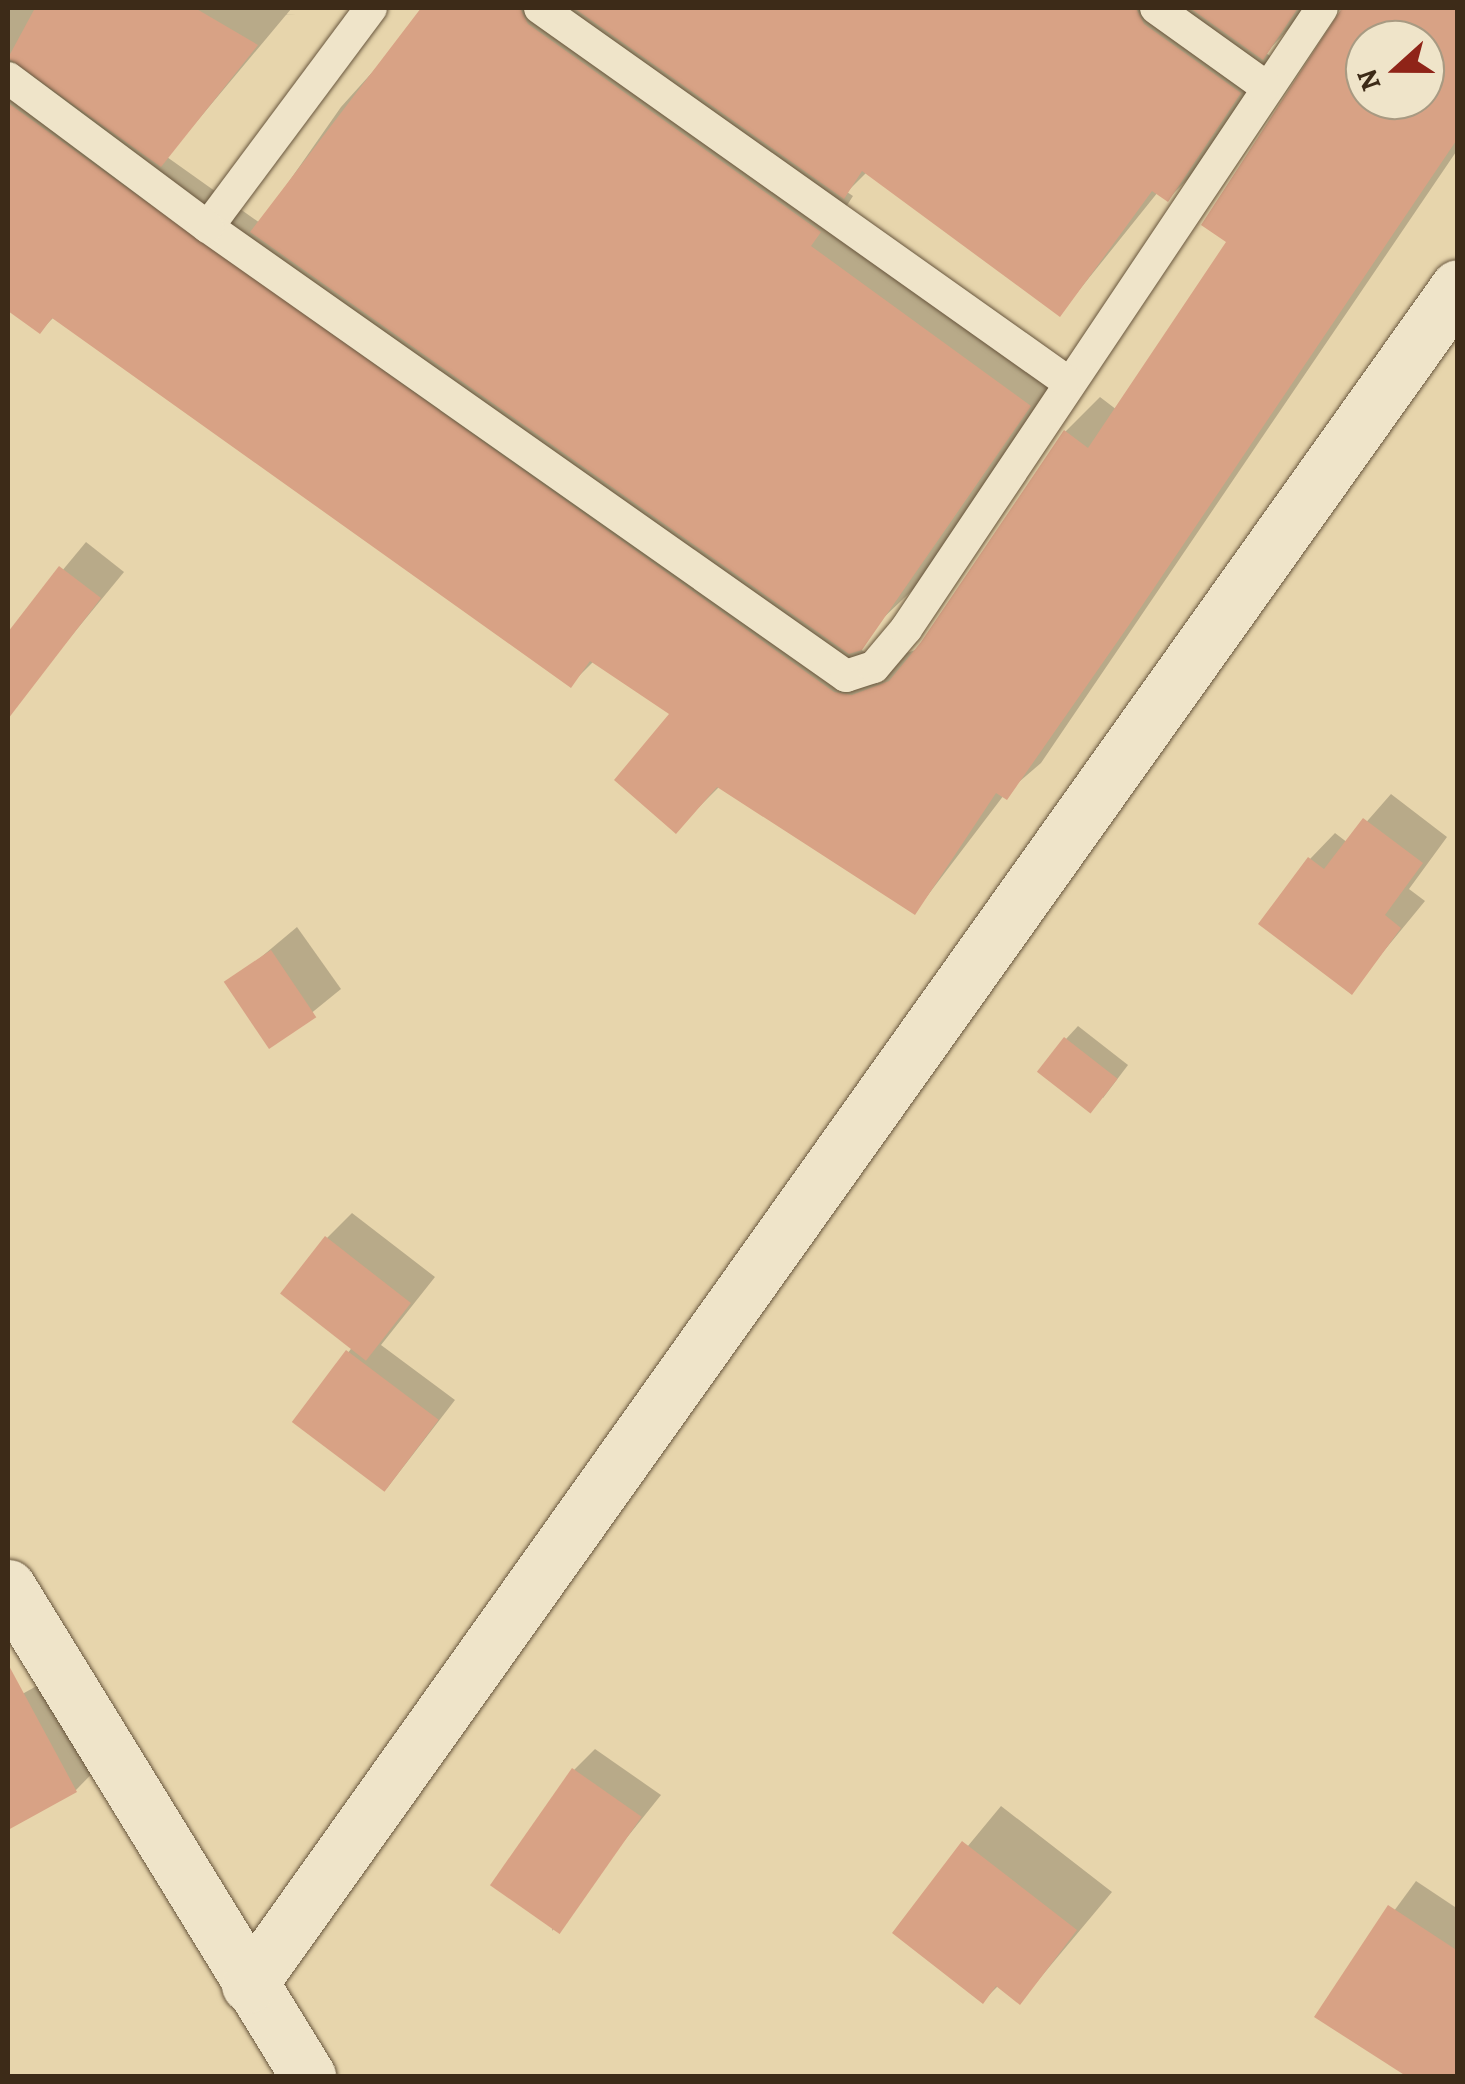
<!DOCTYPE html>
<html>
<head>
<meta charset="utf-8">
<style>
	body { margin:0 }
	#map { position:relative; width:1465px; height:2084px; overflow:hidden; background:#e7d5ac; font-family:Alegreya,serif }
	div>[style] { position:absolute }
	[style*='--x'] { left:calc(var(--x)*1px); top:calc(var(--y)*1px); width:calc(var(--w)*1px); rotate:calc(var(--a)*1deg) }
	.shadow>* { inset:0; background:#0003 }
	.building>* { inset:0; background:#d8a285; transform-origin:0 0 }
	.roads { filter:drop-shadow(0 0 2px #68563d) drop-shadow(0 0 2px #68563d) }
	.lane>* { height:32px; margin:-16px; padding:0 16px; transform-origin:16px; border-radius:16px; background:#efe4c9 }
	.street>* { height:55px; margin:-27.5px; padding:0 27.5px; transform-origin:27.5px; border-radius:27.5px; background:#efe4c9 }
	span { translate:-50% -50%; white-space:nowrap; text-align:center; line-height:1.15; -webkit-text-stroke:8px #efe4c9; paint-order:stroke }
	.frame { position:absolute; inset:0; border:10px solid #3d2b18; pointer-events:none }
	.north { position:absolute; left:1345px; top:20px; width:100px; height:100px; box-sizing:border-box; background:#efe4c9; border:2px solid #a89a82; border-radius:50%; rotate:249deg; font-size:28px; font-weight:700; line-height:40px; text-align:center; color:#3d2b18 }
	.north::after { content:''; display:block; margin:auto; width:35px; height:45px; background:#8f2418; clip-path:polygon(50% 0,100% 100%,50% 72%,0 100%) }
</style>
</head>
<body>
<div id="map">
	<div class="shadow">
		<i style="clip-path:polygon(evenodd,8px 8px,291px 9px,167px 157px,260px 223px,341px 107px,430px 8px,1308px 8px,1266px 53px,1273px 58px,1202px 165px,1168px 199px,1158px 192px,1060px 314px,867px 172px,847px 192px,853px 196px,844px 210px,1064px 371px,924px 579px,855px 645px,879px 663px,918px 649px,1066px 431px,1100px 397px,1117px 410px,1230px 242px,1344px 8px,1458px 8px,1458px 149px,1041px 763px,1004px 795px,915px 912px,720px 786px,676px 830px,673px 714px,594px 661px,570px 685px,54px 317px,40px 331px,8px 307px,8px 8px,1365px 40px,1425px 40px,1425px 100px,1365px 100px,1365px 40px)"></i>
		<i style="clip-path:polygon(86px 542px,124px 572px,17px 702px,8px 695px,8px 636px)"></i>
		<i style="clip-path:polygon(1391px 794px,1447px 837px,1409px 889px,1425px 901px,1351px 991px,1310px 859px,1335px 833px,1348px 843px)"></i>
		<i style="clip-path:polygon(297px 927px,341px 989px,272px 1045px,236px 978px)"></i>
		<i style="clip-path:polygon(1078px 1026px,1128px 1065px,1103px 1098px,1066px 1039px)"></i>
		<i style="clip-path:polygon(352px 1213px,435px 1277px,381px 1345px,455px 1400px,387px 1488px,297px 1423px,353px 1346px,327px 1238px)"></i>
		<i style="clip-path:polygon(67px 1669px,112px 1753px,76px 1790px,8px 1827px,8px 1702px)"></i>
		<i style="clip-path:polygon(595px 1749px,661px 1795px,552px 1931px,574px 1770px)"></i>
		<i style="clip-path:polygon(1001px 1806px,1112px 1892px,1020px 2002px,999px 1985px,983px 2001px,896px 1933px)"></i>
		<i style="clip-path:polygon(1416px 1881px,1458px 1909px,1458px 2076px,1409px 2076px,1317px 2016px)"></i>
	</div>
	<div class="building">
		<i style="clip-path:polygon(35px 8px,195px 8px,258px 45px,161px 167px,8px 58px)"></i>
		<i style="clip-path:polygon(421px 8px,520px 8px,528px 24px,821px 232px,811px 246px,1031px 406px,862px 650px,849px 654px,250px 232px)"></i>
		<i style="clip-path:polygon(574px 8px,1136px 8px,1144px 24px,1241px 93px,1168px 202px,1152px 191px,1060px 317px,862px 171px,844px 199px)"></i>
		<i style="clip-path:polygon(1190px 8px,1298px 8px,1263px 60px)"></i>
		<i style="clip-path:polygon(evenodd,1342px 8px,1458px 8px,1458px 138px,1129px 625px,1007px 800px,996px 793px,915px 915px,717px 787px,676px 834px,614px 780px,669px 714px,590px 661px,571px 688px,52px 318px,40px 334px,8px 311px,8px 103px,834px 692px,852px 695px,889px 681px,921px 642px,1064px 430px,1088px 448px,1226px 242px,1201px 225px,1342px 8px,1365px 40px,1425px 40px,1425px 100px,1365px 100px,1365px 40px)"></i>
		<i style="clip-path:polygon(59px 566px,101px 598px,8px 719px,8px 632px)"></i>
		<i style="clip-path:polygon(1363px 818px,1423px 863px,1385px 915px,1401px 928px,1352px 995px,1258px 924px,1308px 857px,1324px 869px)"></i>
		<i style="left:271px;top:950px;width:81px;height:57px;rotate:56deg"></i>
		<i style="left:1064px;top:1037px;width:68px;height:44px;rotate:38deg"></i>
		<i style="left:325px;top:1236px;width:109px;height:73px;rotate:38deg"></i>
		<i style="left:346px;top:1350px;width:116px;height:90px;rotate:37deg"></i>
		<i style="clip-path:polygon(8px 1664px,77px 1792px,8px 1830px)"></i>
		<i style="left:572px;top:1768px;width:85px;height:143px;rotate:35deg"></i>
		<i style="clip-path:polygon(962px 1841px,1077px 1930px,1020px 2005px,996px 1986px,983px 2004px,892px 1933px)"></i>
		<i style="clip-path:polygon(1388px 1905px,1458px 1951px,1458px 2076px,1406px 2076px,1314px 2017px)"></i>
	</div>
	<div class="roads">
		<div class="lane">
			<i style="--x:371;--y:8;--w:273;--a:126.7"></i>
			<i style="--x:208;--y:227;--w:780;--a:35.14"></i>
			<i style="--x:846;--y:676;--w:29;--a:-18"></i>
			<i style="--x:874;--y:667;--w:50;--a:-49.9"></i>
			<i style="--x:906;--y:629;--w:747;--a:-56.18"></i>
			<i style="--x:540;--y:8;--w:643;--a:35.32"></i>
			<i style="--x:1156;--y:8;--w:134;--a:35.6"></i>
			<i style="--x:8;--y:78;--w:249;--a:36.7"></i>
		</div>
		<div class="street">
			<i style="--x:8;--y:1587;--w:574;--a:58.47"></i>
			<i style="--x:249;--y:1985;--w:2084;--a:-54.55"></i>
		</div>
	</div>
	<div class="frame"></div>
	<div class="north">N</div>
</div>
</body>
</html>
